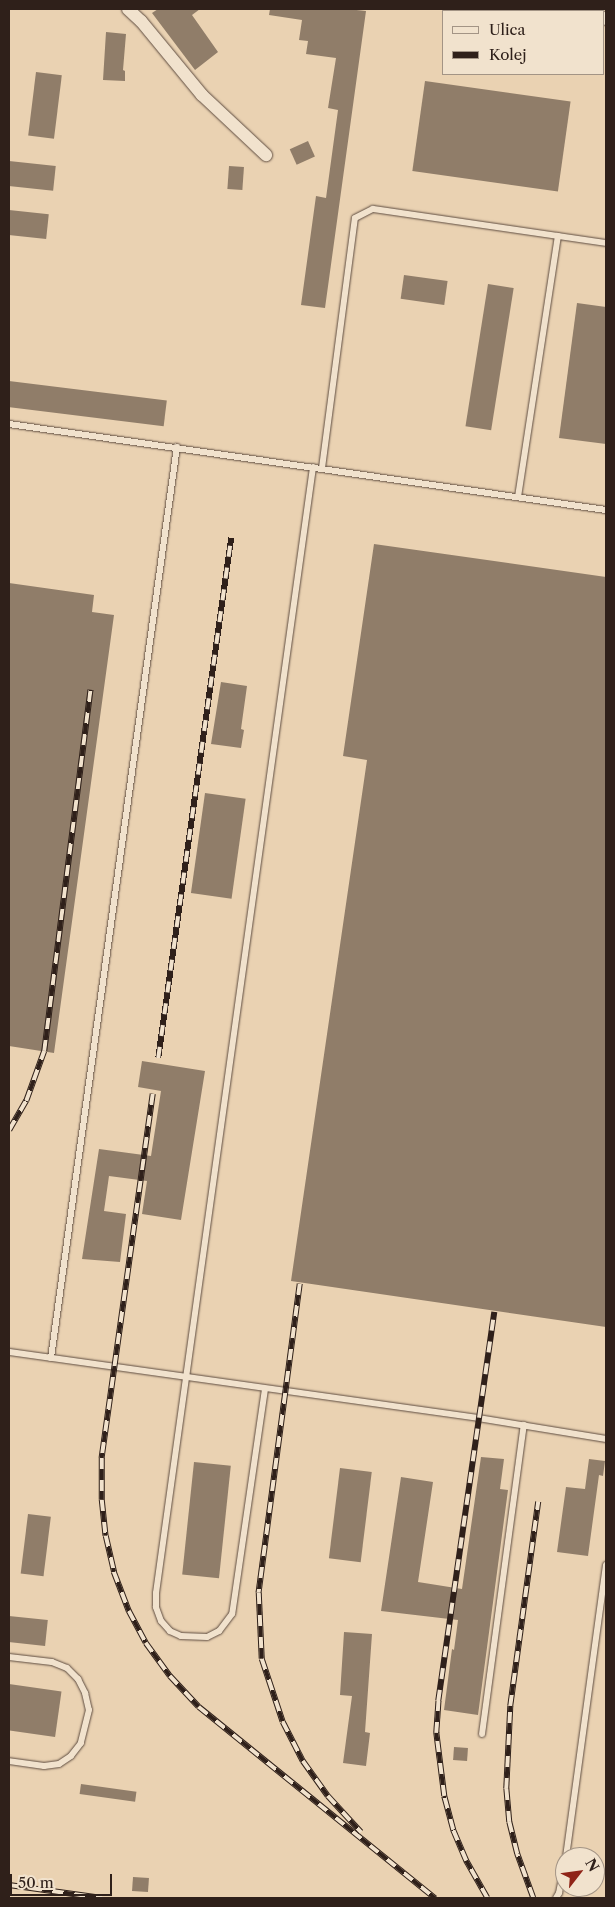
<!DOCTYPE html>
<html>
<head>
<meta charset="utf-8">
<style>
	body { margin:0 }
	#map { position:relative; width:615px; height:1907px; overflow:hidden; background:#ead2b2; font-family:"Libre Caslon Text",serif }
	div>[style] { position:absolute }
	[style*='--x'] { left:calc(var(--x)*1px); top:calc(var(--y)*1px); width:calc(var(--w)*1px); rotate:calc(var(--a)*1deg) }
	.building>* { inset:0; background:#907d69; transform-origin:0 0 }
	.roads { filter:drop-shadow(0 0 1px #5e4c40) drop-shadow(0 0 1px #5e4c40) }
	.service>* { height:6px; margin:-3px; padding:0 3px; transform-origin:3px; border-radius:3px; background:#f1e2cd }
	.minor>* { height:12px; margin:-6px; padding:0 6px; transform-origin:6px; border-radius:6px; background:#f1e2cd }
	.rail>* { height:5.5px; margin-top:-2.75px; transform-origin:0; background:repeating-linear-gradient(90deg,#f1e2cd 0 11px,#2f201a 0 22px); box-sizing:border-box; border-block:1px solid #2f201a }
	span { translate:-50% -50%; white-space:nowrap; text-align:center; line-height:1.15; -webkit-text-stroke:4px #f1e2cd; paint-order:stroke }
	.frame { position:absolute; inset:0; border:10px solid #2f201a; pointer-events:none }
	.legend { position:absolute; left:442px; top:10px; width:162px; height:65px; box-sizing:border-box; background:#f1e2cd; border:1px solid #a39485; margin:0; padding:6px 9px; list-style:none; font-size:15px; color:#2f201a }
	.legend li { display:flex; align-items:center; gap:10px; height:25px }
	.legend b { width:25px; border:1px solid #a39485 }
	.north { position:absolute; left:555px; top:1847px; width:50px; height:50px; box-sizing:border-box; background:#f1e2cd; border:1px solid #a39485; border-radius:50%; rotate:60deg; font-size:14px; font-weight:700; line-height:20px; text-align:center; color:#2f201a }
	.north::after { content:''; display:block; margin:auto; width:18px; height:22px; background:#8f2418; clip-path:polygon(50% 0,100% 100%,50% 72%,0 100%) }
	.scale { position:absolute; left:10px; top:1874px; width:102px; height:22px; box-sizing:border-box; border:2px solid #2f201a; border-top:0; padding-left:6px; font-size:15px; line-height:18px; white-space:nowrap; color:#2f201a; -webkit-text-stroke:4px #f1e2cd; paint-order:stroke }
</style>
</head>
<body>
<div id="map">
	<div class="building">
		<i style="clip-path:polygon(158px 9px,200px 9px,192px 15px,218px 52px,195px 70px,152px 13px)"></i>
		<i style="clip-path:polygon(270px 9px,347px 9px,366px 11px,325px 308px,301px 305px,316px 196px,326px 198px,338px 110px,328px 108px,336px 58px,306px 54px,308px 41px,299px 40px,302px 20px,269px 15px)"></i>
		<i style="clip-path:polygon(106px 32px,126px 34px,123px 70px,125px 71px,125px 81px,103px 80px)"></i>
		<i style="left:36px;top:72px;width:26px;height:64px;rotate:7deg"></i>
		<i style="left:425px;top:81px;width:147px;height:91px;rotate:8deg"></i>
		<i style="left:308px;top:141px;width:17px;height:20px;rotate:66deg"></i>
		<i style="left:9px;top:161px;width:47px;height:25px;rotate:6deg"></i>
		<i style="left:229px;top:166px;width:15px;height:23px;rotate:4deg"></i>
		<i style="left:9px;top:210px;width:40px;height:25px;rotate:6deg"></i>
		<i style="left:404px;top:275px;width:44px;height:24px;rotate:8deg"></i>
		<i style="left:488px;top:284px;width:26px;height:144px;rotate:9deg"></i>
		<i style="clip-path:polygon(577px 303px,606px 307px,606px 444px,559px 438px)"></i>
		<i style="left:9px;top:381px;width:159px;height:26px;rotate:7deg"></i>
		<i style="clip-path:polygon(374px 544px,606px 577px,606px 1327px,291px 1281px,367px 760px,343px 756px)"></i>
		<i style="clip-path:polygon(9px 583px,94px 595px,92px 612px,114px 615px,54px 1053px,9px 1046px)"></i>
		<i style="clip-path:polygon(221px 682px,247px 686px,241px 729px,244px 730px,241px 748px,211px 744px)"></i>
		<i style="left:205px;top:793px;width:41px;height:101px;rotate:8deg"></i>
		<i style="clip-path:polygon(142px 1061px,205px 1071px,181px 1220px,142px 1214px,147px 1181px,109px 1176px,104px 1211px,126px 1214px,120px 1262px,82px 1259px,99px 1149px,151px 1156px,161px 1091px,138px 1087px)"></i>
		<i style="clip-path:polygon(481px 1457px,504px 1459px,500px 1489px,508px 1490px,478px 1715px,444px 1710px,452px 1649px,454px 1650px,458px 1620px,381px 1611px,401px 1477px,433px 1482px,418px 1582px,462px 1589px)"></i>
		<i style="clip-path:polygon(589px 1459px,605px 1461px,603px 1476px,599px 1475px,588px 1556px,557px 1552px,566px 1487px,585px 1489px)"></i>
		<i style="left:194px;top:1462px;width:37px;height:113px;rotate:6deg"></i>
		<i style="left:340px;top:1468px;width:32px;height:91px;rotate:7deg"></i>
		<i style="left:28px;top:1514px;width:23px;height:60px;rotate:7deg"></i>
		<i style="left:9px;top:1616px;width:39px;height:26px;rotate:6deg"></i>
		<i style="clip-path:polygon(344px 1632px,372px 1634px,365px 1732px,370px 1733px,366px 1766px,343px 1763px,352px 1696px,340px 1695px)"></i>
		<i style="left:9px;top:1684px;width:53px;height:46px;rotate:8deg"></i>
		<i style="left:454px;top:1747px;width:14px;height:13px;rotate:4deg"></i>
		<i style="left:81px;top:1784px;width:56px;height:10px;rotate:8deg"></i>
		<i style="left:133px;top:1877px;width:16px;height:14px;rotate:4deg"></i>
	</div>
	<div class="roads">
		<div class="service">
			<i style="--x:9;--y:424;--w:603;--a:8.2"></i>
			<i style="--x:322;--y:468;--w:252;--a:-82.5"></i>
			<i style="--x:355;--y:218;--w:20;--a:-27"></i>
			<i style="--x:373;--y:209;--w:235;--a:8.3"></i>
			<i style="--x:518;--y:497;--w:264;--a:-81.3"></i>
			<i style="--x:9;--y:1352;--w:474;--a:8"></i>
			<i style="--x:478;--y:1418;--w:130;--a:9.3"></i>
			<i style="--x:51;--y:1358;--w:920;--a:-82.13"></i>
			<i style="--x:265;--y:1389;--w:227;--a:98.3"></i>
			<i style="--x:232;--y:1614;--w:21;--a:127"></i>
			<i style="--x:219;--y:1631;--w:13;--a:153"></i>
			<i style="--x:207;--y:1637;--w:26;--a:-178"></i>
			<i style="--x:181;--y:1636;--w:12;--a:-156"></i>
			<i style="--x:170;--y:1631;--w:13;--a:-132"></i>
			<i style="--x:161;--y:1621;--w:15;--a:-110"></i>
			<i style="--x:156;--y:1607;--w:14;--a:-90"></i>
			<i style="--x:156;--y:1593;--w:1137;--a:-82.06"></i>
			<i style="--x:9;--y:1657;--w:43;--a:6.6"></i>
			<i style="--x:52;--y:1662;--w:16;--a:22"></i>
			<i style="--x:67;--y:1668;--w:16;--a:45"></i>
			<i style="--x:78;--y:1679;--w:16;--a:63"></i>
			<i style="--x:85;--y:1693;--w:17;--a:77"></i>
			<i style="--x:89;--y:1710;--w:34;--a:104"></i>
			<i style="--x:81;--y:1743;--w:16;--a:128"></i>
			<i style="--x:71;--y:1756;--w:14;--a:146"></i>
			<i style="--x:59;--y:1764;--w:15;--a:172"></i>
			<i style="--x:44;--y:1766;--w:35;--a:-172"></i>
			<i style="--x:482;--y:1734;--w:312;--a:-82.3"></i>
			<i style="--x:566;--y:1857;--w:295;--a:-82.2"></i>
			<i style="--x:556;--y:1898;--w:6;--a:-59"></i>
			<i style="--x:559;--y:1893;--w:32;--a:-79"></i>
		</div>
		<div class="minor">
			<i style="--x:128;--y:9;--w:18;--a:43"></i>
			<i style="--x:141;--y:21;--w:96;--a:50.5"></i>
			<i style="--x:202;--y:95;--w:88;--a:43.2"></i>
			<i style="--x:529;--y:9;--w:20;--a:6"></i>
			<i style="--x:604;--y:18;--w:2;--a:27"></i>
		</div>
	</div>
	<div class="rail">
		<i style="--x:158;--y:1058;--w:525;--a:-82.01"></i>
		<i style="--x:153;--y:1094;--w:368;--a:98"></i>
		<i style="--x:102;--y:1458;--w:42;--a:90"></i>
		<i style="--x:102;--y:1500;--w:36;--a:84"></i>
		<i style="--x:106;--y:1536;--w:37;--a:77"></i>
		<i style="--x:114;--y:1572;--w:42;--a:69"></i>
		<i style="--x:129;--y:1611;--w:36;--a:62"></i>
		<i style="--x:146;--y:1643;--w:41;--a:54"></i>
		<i style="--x:170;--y:1676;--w:42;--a:46.9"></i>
		<i style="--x:199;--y:1707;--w:304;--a:39"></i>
		<i style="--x:9;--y:1130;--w:34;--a:-60"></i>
		<i style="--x:26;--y:1101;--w:53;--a:-70.2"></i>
		<i style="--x:44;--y:1051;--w:364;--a:-82.7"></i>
		<i style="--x:300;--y:1284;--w:312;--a:97.6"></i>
		<i style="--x:259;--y:1593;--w:66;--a:87.4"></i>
		<i style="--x:262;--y:1659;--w:66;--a:71.6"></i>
		<i style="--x:283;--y:1722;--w:44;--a:62.9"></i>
		<i style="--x:303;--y:1761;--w:43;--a:54.5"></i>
		<i style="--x:328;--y:1796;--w:49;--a:47.5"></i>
		<i style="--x:9;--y:1885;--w:94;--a:8"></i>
		<i style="--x:487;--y:1898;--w:43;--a:-119.6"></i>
		<i style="--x:466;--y:1861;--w:34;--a:-113"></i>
		<i style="--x:453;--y:1830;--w:35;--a:-105"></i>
		<i style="--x:444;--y:1796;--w:64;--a:-97.2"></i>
		<i style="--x:436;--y:1733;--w:32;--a:-86"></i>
		<i style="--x:438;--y:1701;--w:393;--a:-81.8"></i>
		<i style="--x:533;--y:1898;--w:47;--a:-110"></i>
		<i style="--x:517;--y:1854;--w:33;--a:-104"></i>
		<i style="--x:509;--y:1822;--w:33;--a:-95"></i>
		<i style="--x:506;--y:1789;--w:83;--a:-87.2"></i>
		<i style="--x:510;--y:1706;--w:206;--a:-82.2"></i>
	</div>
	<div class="frame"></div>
	<ul class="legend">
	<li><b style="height:6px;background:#f1e2cd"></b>Ulica</li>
	<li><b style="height:6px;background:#2f201a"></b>Kolej</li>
	</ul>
	<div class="north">N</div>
	<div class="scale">50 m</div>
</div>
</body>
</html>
